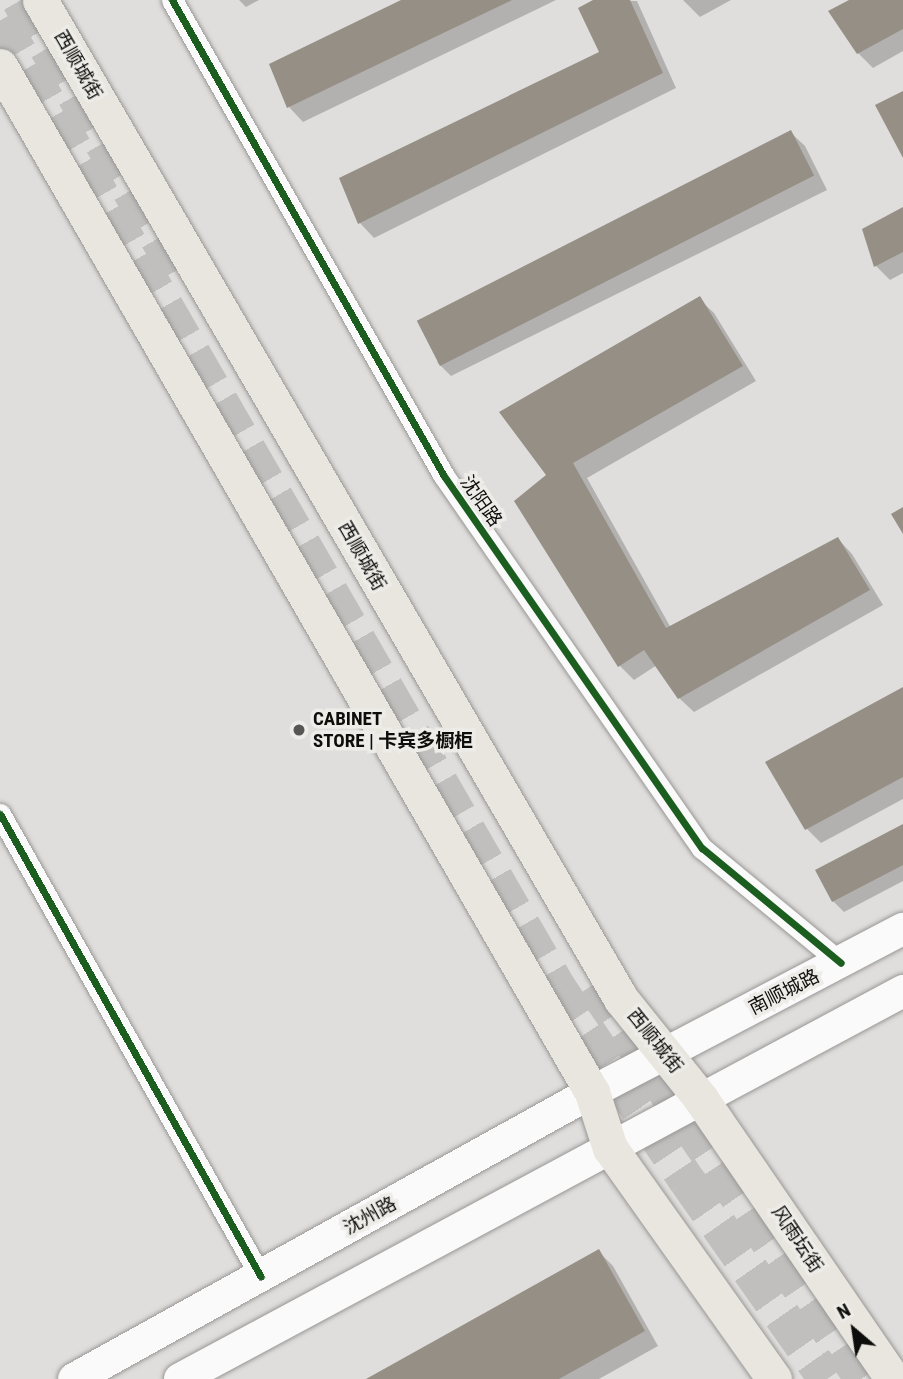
<!DOCTYPE html>
<html>
<head>
<meta charset="utf-8">
<style>
	body { margin:0 }
	#map { position:relative; width:903px; height:1379px; overflow:hidden; background:#e0dedc; font-family:"Roboto Condensed","Noto Sans SC",sans-serif }
	div>[style] { position:absolute }
	[style*='--x'] { left:calc(var(--x)*1px); top:calc(var(--y)*1px); width:calc(var(--w)*1px); rotate:calc(var(--a)*1deg) }
	.shadow>* { inset:0; background:#0003 }
	.building>* { inset:0; background:#958f85; transform-origin:0 0 }
	.trunk-tunnel>* { height:37px; margin-top:-18.5px; transform-origin:0; background:repeating-linear-gradient(90deg,#c0bfbd 0 37px,transparent 0 55px) }
	.roads { filter:drop-shadow(0 0 2px #989796) drop-shadow(0 0 2px #989796) }
	.minor>* { height:21px; margin:-10.5px; padding:0 10.5px; transform-origin:10.5px; border-radius:10.5px; background:#fafafa }
	.secondary>* { height:32px; margin:-16px; padding:0 16px; transform-origin:16px; border-radius:16px; background:#fafafa }
	.primary>* { height:35px; margin:-17.5px; padding:0 17.5px; transform-origin:17.5px; border-radius:17.5px; background:#e9e6df }
	.cycleway>* { height:7px; margin:-3.5px; padding:0 3.5px; transform-origin:3.5px; border-radius:3.5px; background:#1b5e20 }
	.dots>* { width:19px; height:19px; translate:-50% -50%; box-sizing:border-box; border:4px solid #eeece8; border-radius:50% }
	span { translate:-50% -50%; white-space:nowrap; text-align:center; line-height:1.15; -webkit-text-stroke:7px #eeece8; paint-order:stroke }
	.street-label { font-size:19px; color:#0d0d0b }
	.poi-label { font-size:19px; color:#0d0d0b; font-weight:700 }
	.left { translate:0 -50%; text-align:left }
	.north { position:absolute; left:819px; top:1295px; width:70px; height:70px; -webkit-text-stroke:5px #eeece8; paint-order:stroke; rotate:331deg; font-size:19px; font-weight:700; line-height:28px; text-align:center; color:#0d0d0b }
	.north::after { content:''; display:block; margin:auto; width:24px; height:32px; background:#0d0d0b; clip-path:polygon(50% 0,100% 100%,50% 72%,0 100%) }
</style>
</head>
<body>
<div id="map">
	<div class="shadow">
		<i style="clip-path:polygon(239px 0,259px 0,246px 7px)"></i>
		<i style="clip-path:polygon(405px 0,556px 0,303px 122px,289px 107px)"></i>
		<i style="clip-path:polygon(597px 0,637px 1px,676px 88px,374px 238px,360px 223px,341px 179px,601px 53px)"></i>
		<i style="clip-path:polygon(683px 0,731px 0,700px 17px)"></i>
		<i style="clip-path:polygon(853px 0,903px 0,903px 51px,873px 68px,858px 53px)"></i>
		<i style="clip-path:polygon(790px 132px,805px 146px,827px 190px,451px 376px,437px 362px)"></i>
		<i style="clip-path:polygon(903px 209px,903px 273px,890px 280px,876px 266px)"></i>
		<i style="clip-path:polygon(699px 299px,714px 313px,756px 381px,587px 478px,671px 628px,838px 539px,852px 554px,883px 605px,694px 712px,679px 698px,657px 665px,634px 680px,620px 666px,548px 476px)"></i>
		<i style="clip-path:polygon(903px 689px,903px 799px,821px 843px,807px 829px)"></i>
		<i style="clip-path:polygon(903px 826px,903px 881px,844px 912px,833px 901px)"></i>
		<i style="clip-path:polygon(599px 1252px,613px 1266px,658px 1346px,599px 1379px,369px 1379px)"></i>
	</div>
	<div class="building">
		<i style="clip-path:polygon(401px 0,512px 0,287px 108px,269px 64px)"></i>
		<i style="clip-path:polygon(593px 0,630px 0,663px 73px,358px 224px,339px 178px,599px 52px,578px 8px)"></i>
		<i style="clip-path:polygon(849px 0,903px 0,903px 29px,857px 54px,828px 11px)"></i>
		<i style="clip-path:polygon(903px 91px,903px 158px,875px 105px)"></i>
		<i style="left:791px;top:130px;width:51px;height:420px;rotate:63deg"></i>
		<i style="clip-path:polygon(903px 207px,903px 252px,874px 267px,862px 229px)"></i>
		<i style="clip-path:polygon(700px 296px,743px 366px,573px 463px,666px 628px,838px 537px,870px 590px,678px 699px,644px 650px,618px 667px,514px 501px,546px 475px,499px 412px)"></i>
		<i style="clip-path:polygon(903px 507px,903px 534px,891px 514px)"></i>
		<i style="clip-path:polygon(903px 687px,903px 777px,805px 830px,765px 762px)"></i>
		<i style="clip-path:polygon(903px 824px,903px 865px,832px 902px,815px 870px)"></i>
		<i style="clip-path:polygon(599px 1249px,645px 1331px,559px 1379px,366px 1379px)"></i>
	</div>
	<div class="trunk-tunnel">
		<i style="--x:20;--y:0;--w:328;--a:59.8"></i>
		<i style="--x:0;--y:20;--w:1115;--a:60.03"></i>
		<i style="--x:557;--y:986;--w:234;--a:56.2"></i>
		<i style="--x:687;--y:1180;--w:243;--a:54.9"></i>
		<i style="--x:593;--y:984;--w:478;--a:55.6"></i>
	</div>
	<div class="roads">
		<div class="minor">
			<i style="--x:172;--y:0;--w:548;--a:60.26"></i>
			<i style="--x:444;--y:476;--w:453;--a:55.3"></i>
			<i style="--x:702;--y:848;--w:180;--a:39.6"></i>
			<i style="--x:0;--y:814;--w:531;--a:60.59"></i>
		</div>
		<div class="secondary">
			<i style="--x:74;--y:1379;--w:592;--a:-28.99"></i>
			<i style="--x:592;--y:1092;--w:351;--a:-27.7"></i>
			<i style="--x:180;--y:1379;--w:821;--a:-28.22"></i>
		</div>
		<div class="primary">
			<i style="--x:40;--y:0;--w:1156;--a:59.82"></i>
			<i style="--x:621;--y:999;--w:128;--a:51.3"></i>
			<i style="--x:701;--y:1099;--w:340;--a:55.6"></i>
			<i style="--x:0;--y:66;--w:1185;--a:60.02"></i>
			<i style="--x:592;--y:1092;--w:59;--a:72.2"></i>
			<i style="--x:610;--y:1148;--w:283;--a:54.6"></i>
		</div>
	</div>
	<div class="cycleway">
		<i style="--x:172;--y:0;--w:548;--a:60.26"></i>
		<i style="--x:444;--y:476;--w:453;--a:55.3"></i>
		<i style="--x:702;--y:848;--w:180;--a:39.6"></i>
		<i style="--x:0;--y:814;--w:531;--a:60.59"></i>
	</div>
	<div class="dots">
		<i style="left:299px;top:730px;background:#575654"></i>
	</div>
	<div class="street-label">
		<span style="left:78px;top:65px;rotate:60deg">西顺城街</span>
		<span style="left:481px;top:501px;rotate:55deg">沈阳路</span>
		<span style="left:362px;top:556px;rotate:60deg">西顺城街</span>
		<span style="left:784px;top:992px;rotate:-27deg">南顺城路</span>
		<span style="left:655px;top:1041px;rotate:51deg">西顺城街</span>
		<span style="left:370px;top:1216px;rotate:-29deg">沈州路</span>
		<span style="left:797px;top:1239px;rotate:56deg">风雨坛街</span>
	</div>
	<div class="poi-label">
		<span class="left" style="left:313px;top:730px">CABINET<br>STORE | 卡宾多橱柜</span>
	</div>
	<div class="north">N</div>
</div>
</body>
</html>
